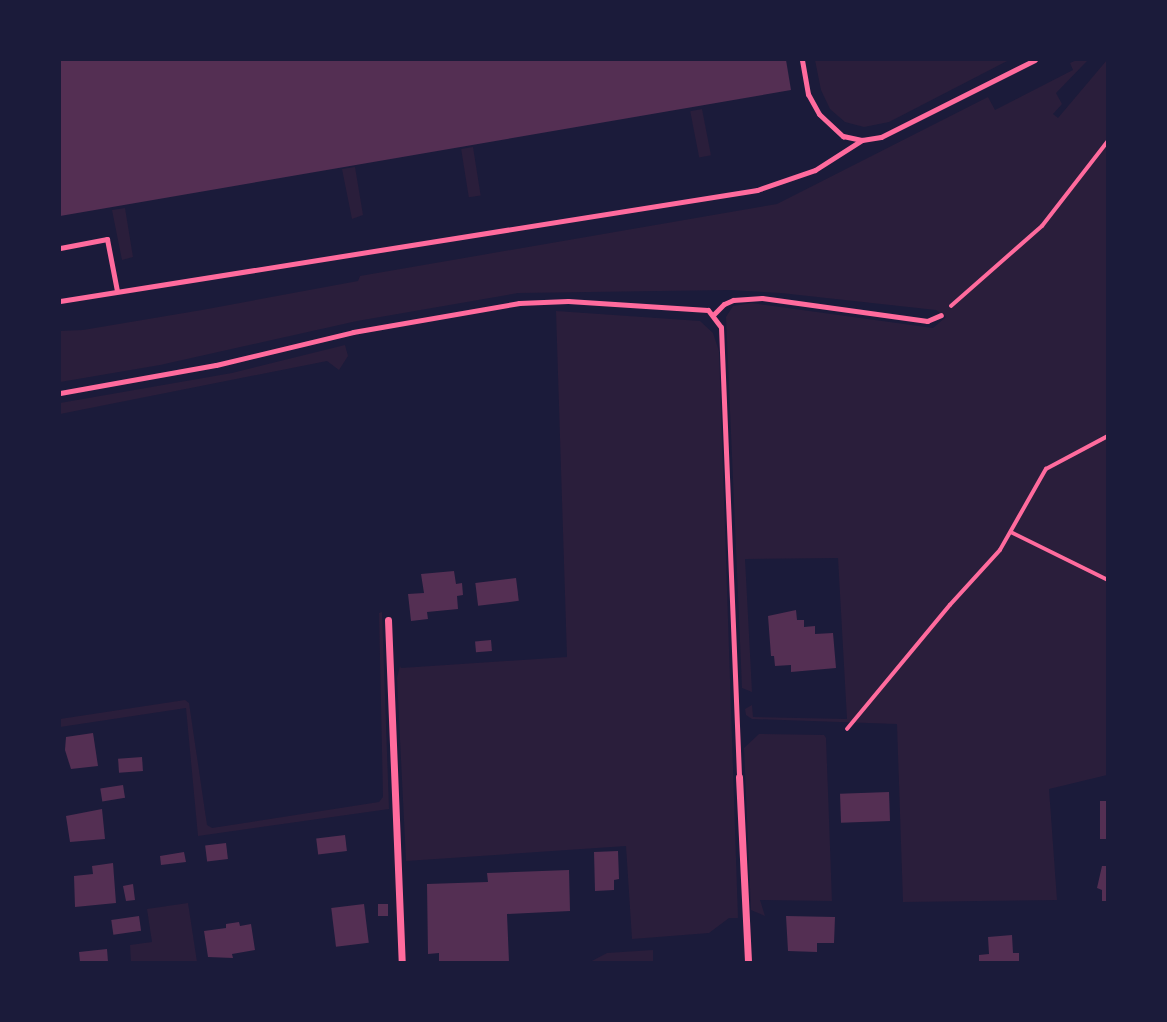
<!DOCTYPE html>
<html>
<head>
<meta charset="utf-8">
<style>
	body { margin:0 }
	#map { position:relative; width:1167px; height:1022px; overflow:hidden; background:#1b1b3a; font-family:Montserrat,sans-serif }
	div>[style] { position:absolute }
	[style*='--x'] { left:calc(var(--x)*1px); top:calc(var(--y)*1px); width:calc(var(--w)*1px); rotate:calc(var(--a)*1deg) }
	.green>* { inset:0; background:#2a1e3b; transform-origin:0 0 }
	.building>* { inset:0; background:#542f53; transform-origin:0 0 }
	.path>* { height:3.5px; margin:-1.75px; padding:0 1.75px; transform-origin:1.75px; border-radius:1.75px; background:#ff6b9d }
	.service>* { height:5px; margin:-2.5px; padding:0 2.5px; transform-origin:2.5px; border-radius:2.5px; background:#ff6b9d }
	.minor>* { height:7px; margin:-3.5px; padding:0 3.5px; transform-origin:3.5px; border-radius:3.5px; background:#ff6b9d }
	span { translate:-50% -50%; white-space:nowrap; text-align:center; line-height:1.15; -webkit-text-stroke:5px #1b1b3a; paint-order:stroke }
	.frame { position:absolute; inset:0; border:61px solid #1b1b3a; pointer-events:none }
</style>
</head>
<body>
<div id="map">
	<div class="green">
		<i style="clip-path:polygon(815px 60px,1009px 60px,889px 122px,864px 127px,845px 122px,830px 109px,821px 90px)"></i>
		<i style="clip-path:polygon(1077px 60px,1088px 60px,1056px 93px,1062px 104px,1053px 114px,1058px 118px,1107px 60px,1107px 775px,1049px 789px,1057px 900px,903px 902px,897px 724px,752px 719px,746px 715px,745px 709px,752px 705px,753px 717px,847px 719px,838px 558px,745px 559px,752px 692px,742px 688px,726px 317px,733px 306px,751px 303px,933px 328px,946px 317px,936px 310px,781px 293px,730px 290px,518px 293px,357px 321px,160px 365px,60px 382px,60px 331px,83px 330px,202px 310px,358px 281px,360px 276px,777px 204px,988px 97px,995px 110px,1073px 70px,1070px 63px)"></i>
		<i style="left:702px;top:109px;width:47px;height:12px;rotate:79deg"></i>
		<i style="left:473px;top:147px;width:49px;height:12px;rotate:81deg"></i>
		<i style="clip-path:polygon(355px 167px,363px 215px,352px 219px,342px 169px)"></i>
		<i style="clip-path:polygon(125px 208px,133px 257px,122px 260px,112px 210px)"></i>
		<i style="clip-path:polygon(556px 311px,700px 321px,713px 333px,719px 351px,738px 918px,729px 918px,709px 933px,632px 939px,626px 846px,406px 861px,397px 678px,400px 666px,401px 668px,567px 657px)"></i>
		<i style="clip-path:polygon(345px 345px,348px 356px,339px 370px,327px 361px,60px 414px,60px 403px,232px 373px)"></i>
		<i style="clip-path:polygon(382px 612px,389px 809px,198px 836px,186px 708px,60px 727px,60px 719px,185px 700px,189px 703px,207px 825px,212px 828px,379px 802px,383px 797px,379px 613px)"></i>
		<i style="clip-path:polygon(759px 734px,824px 735px,826px 738px,832px 901px,760px 900px,765px 916px,751px 910px,744px 748px)"></i>
		<i style="clip-path:polygon(188px 903px,197px 962px,131px 962px,130px 945px,152px 942px,147px 909px)"></i>
		<i style="clip-path:polygon(653px 950px,653px 962px,590px 962px,607px 953px)"></i>
	</div>
	<div class="building">
		<i style="clip-path:polygon(60px 60px,786px 60px,791px 90px,60px 216px)"></i>
		<i style="clip-path:polygon(454px 571px,456px 584px,462px 583px,463px 595px,457px 596px,458px 609px,427px 612px,428px 619px,411px 621px,408px 594px,424px 593px,421px 574px)"></i>
		<i style="left:516px;top:578px;width:23px;height:41px;rotate:83deg"></i>
		<i style="clip-path:polygon(796px 610px,797px 620px,804px 620px,804px 627px,815px 626px,815px 634px,833px 633px,836px 668px,791px 672px,791px 665px,775px 666px,774px 656px,771px 656px,768px 616px)"></i>
		<i style="left:491px;top:640px;width:11px;height:16px;rotate:85deg"></i>
		<i style="clip-path:polygon(93px 733px,98px 766px,71px 769px,65px 750px,66px 737px)"></i>
		<i style="left:142px;top:757px;width:14px;height:24px;rotate:86deg"></i>
		<i style="left:123px;top:785px;width:13px;height:23px;rotate:81deg"></i>
		<i style="left:889px;top:792px;width:29px;height:49px;rotate:88deg"></i>
		<i style="left:1100px;top:801px;width:8px;height:38px"></i>
		<i style="clip-path:polygon(102px 809px,105px 839px,70px 842px,66px 816px)"></i>
		<i style="left:345px;top:835px;width:16px;height:29px;rotate:83deg"></i>
		<i style="left:226px;top:843px;width:16px;height:21px;rotate:83deg"></i>
		<i style="clip-path:polygon(618px 851px,619px 879px,614px 880px,614px 890px,595px 891px,594px 852px)"></i>
		<i style="clip-path:polygon(184px 852px,186px 862px,161px 865px,160px 856px)"></i>
		<i style="clip-path:polygon(113px 863px,116px 903px,75px 907px,74px 876px,93px 874px,92px 866px)"></i>
		<i style="clip-path:polygon(1102px 866px,1108px 866px,1108px 901px,1102px 901px,1102px 890px,1097px 888px)"></i>
		<i style="clip-path:polygon(569px 870px,570px 911px,507px 914px,509px 962px,439px 962px,439px 953px,428px 954px,427px 884px,488px 882px,487px 873px)"></i>
		<i style="clip-path:polygon(133px 884px,135px 900px,126px 901px,123px 886px)"></i>
		<i style="left:364px;top:904px;width:39px;height:33px;rotate:83deg"></i>
		<i style="left:378px;top:904px;width:10px;height:12px"></i>
		<i style="left:139px;top:916px;width:15px;height:28px;rotate:82deg"></i>
		<i style="clip-path:polygon(786px 916px,835px 917px,834px 943px,817px 943px,817px 952px,788px 951px)"></i>
		<i style="clip-path:polygon(239px 922px,240px 926px,251px 924px,255px 950px,232px 954px,233px 958px,208px 957px,204px 931px,226px 928px,226px 924px)"></i>
		<i style="clip-path:polygon(1012px 935px,1013px 953px,1019px 953px,1019px 962px,979px 962px,979px 955px,989px 954px,988px 937px)"></i>
		<i style="clip-path:polygon(107px 949px,108px 962px,80px 962px,79px 952px)"></i>
	</div>
	<div class="path">
		<i style="--x:951;--y:306;--w:121;--a:-41.3"></i>
		<i style="--x:1042;--y:226;--w:108;--a:-52.2"></i>
		<i style="--x:1011;--y:532;--w:108;--a:26.3"></i>
		<i style="--x:847;--y:729;--w:161;--a:-50.3"></i>
		<i style="--x:950;--y:605;--w:74;--a:-47.7"></i>
		<i style="--x:1000;--y:550;--w:93;--a:-60.4"></i>
		<i style="--x:1046;--y:469;--w:70;--a:-28"></i>
	</div>
	<div class="service">
		<i style="--x:802;--y:60;--w:35;--a:80"></i>
		<i style="--x:808;--y:94;--w:23;--a:61"></i>
		<i style="--x:819;--y:114;--w:33;--a:43"></i>
		<i style="--x:843;--y:136;--w:19;--a:12"></i>
		<i style="--x:862;--y:140;--w:19;--a:-9"></i>
		<i style="--x:881;--y:137;--w:172;--a:-26.6"></i>
		<i style="--x:60;--y:248;--w:48;--a:-10.8"></i>
		<i style="--x:107;--y:239;--w:53;--a:79.1"></i>
		<i style="--x:60;--y:301;--w:706;--a:-9.05"></i>
		<i style="--x:757;--y:190;--w:61;--a:-19"></i>
		<i style="--x:815;--y:170;--w:56;--a:-32.6"></i>
		<i style="--x:714;--y:314;--w:14;--a:-45"></i>
		<i style="--x:724;--y:304;--w:10;--a:-24"></i>
		<i style="--x:733;--y:300;--w:29;--a:-4"></i>
		<i style="--x:762;--y:298;--w:167;--a:7.9"></i>
		<i style="--x:927;--y:321;--w:15;--a:-23"></i>
		<i style="--x:60;--y:393;--w:158;--a:-10.2"></i>
		<i style="--x:216;--y:365;--w:141;--a:-13.5"></i>
		<i style="--x:353;--y:332;--w:169;--a:-9.9"></i>
		<i style="--x:519;--y:303;--w:49;--a:-2.3"></i>
		<i style="--x:568;--y:301;--w:140;--a:3.7"></i>
		<i style="--x:708;--y:310;--w:21;--a:53"></i>
		<i style="--x:721;--y:327;--w:450;--a:87.7"></i>
	</div>
	<div class="minor">
		<i style="--x:388;--y:620;--w:342;--a:87.7"></i>
		<i style="--x:739;--y:777;--w:185;--a:87.2"></i>
	</div>
	<div class="frame"></div>
</div>
</body>
</html>
